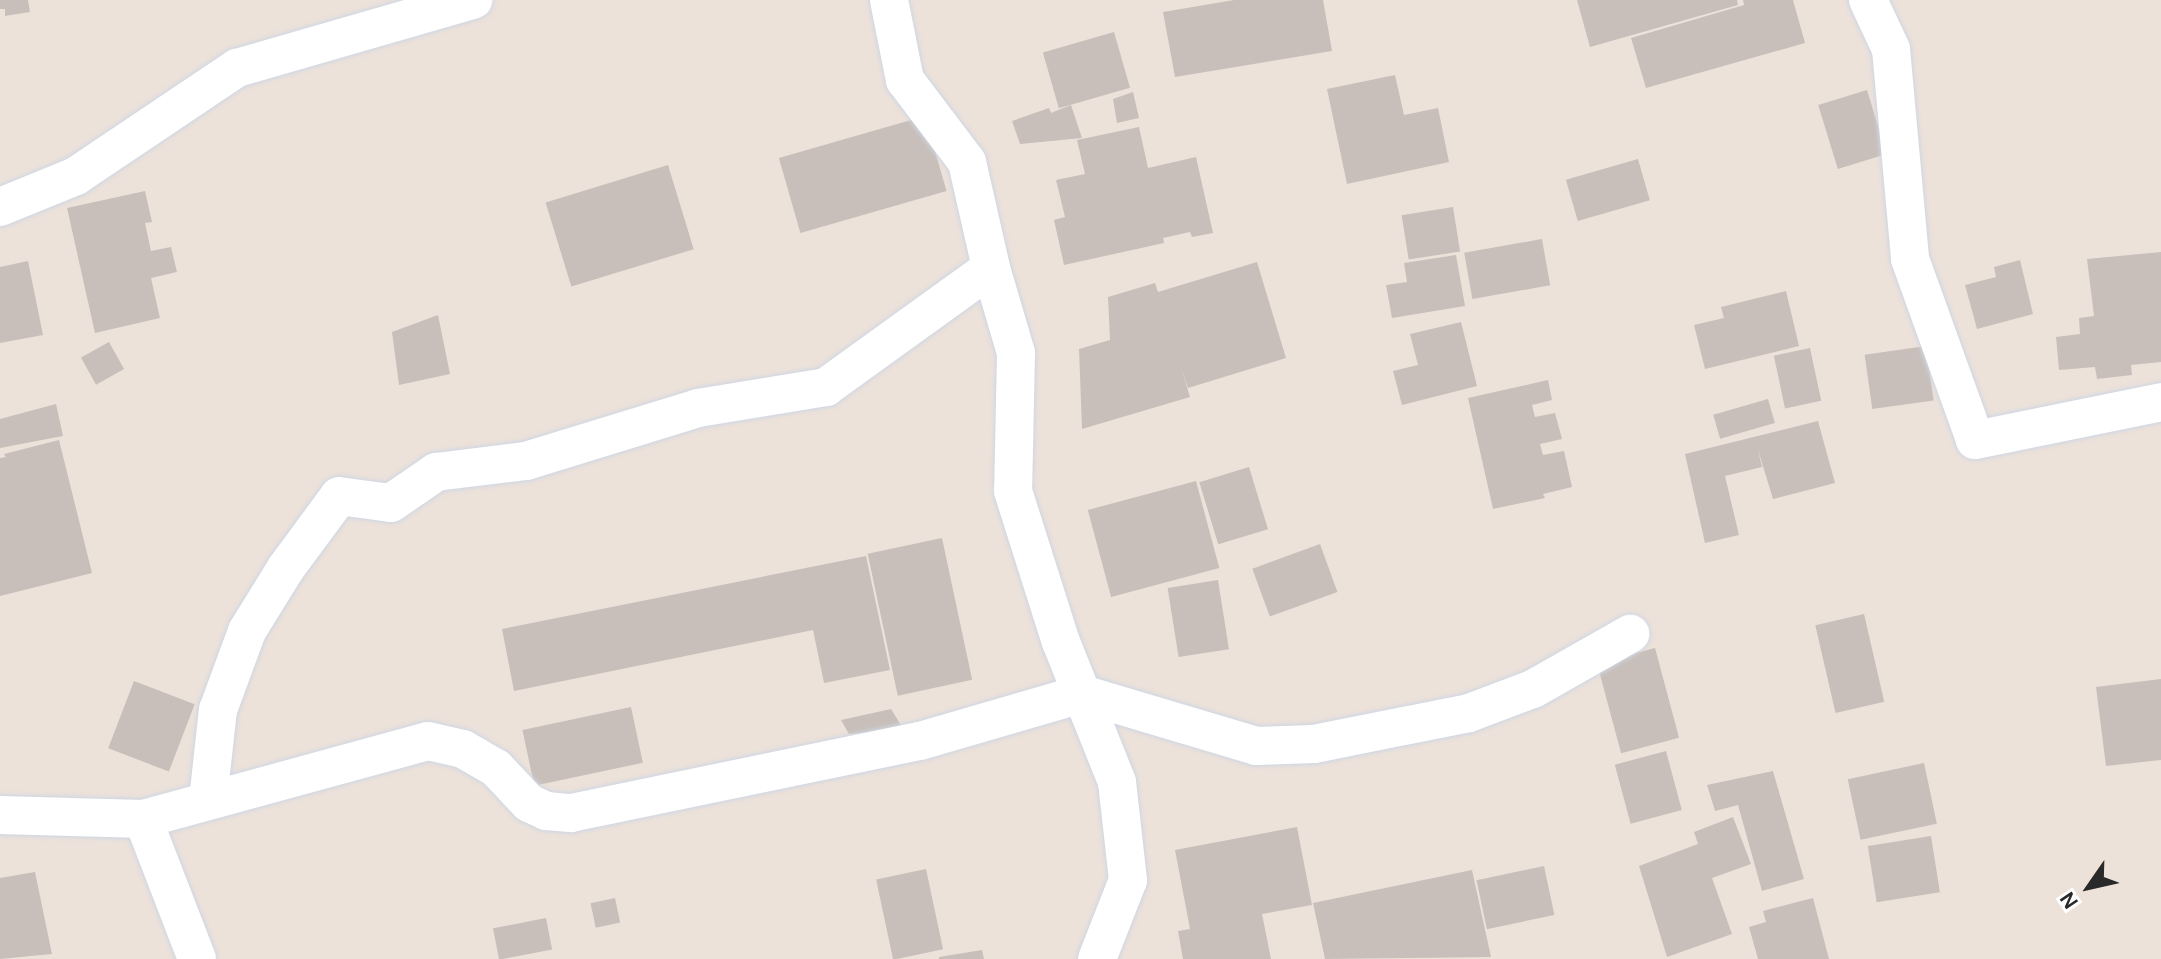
<!DOCTYPE html>
<html>
<head>
<meta charset="utf-8">
<style>
	body { margin:0 }
	#map { position:relative; width:2161px; height:959px; overflow:hidden; background:#ede2da; font-family:Karla,sans-serif }
	div>[style] { position:absolute }
	[style*='--x'] { left:calc(var(--x)*1px); top:calc(var(--y)*1px); width:calc(var(--w)*1px); rotate:calc(var(--a)*1deg) }
	.building>* { inset:0; background:#c8bfba; transform-origin:0 0 }
	.roads { filter:drop-shadow(0 0 2px #cfd6e3) drop-shadow(0 0 2px #cfd6e3) }
	.street>* { height:38px; margin:-19px; padding:0 19px; transform-origin:19px; border-radius:19px; background:#fff }
	span { translate:-50% -50%; white-space:nowrap; text-align:center; line-height:1.15; -webkit-text-stroke:6px #fff; paint-order:stroke }
	.north { position:absolute; left:2049px; top:847px; width:80px; height:80px; -webkit-text-stroke:6px #fff; paint-order:stroke; rotate:236deg; font-size:22px; font-weight:700; line-height:32px; text-align:center; color:#292929 }
	.north::after { content:''; display:block; margin:auto; width:28px; height:36px; background:#292929; clip-path:polygon(50% 0,100% 100%,50% 72%,0 100%) }
</style>
</head>
<body>
<div id="map">
	<div class="building">
		<i style="clip-path:polygon(0 0,28px 0,30px 12px,5px 16px,5px 9px,0 9px)"></i>
		<i style="clip-path:polygon(1234px 0,1323px 0,1332px 51px,1175px 77px,1163px 12px)"></i>
		<i style="clip-path:polygon(1577px 0,1737px 0,1738px 5px,1590px 47px)"></i>
		<i style="clip-path:polygon(1743px 0,1793px 0,1805px 43px,1646px 88px,1631px 38px,1744px 5px)"></i>
		<i style="left:1114px;top:32px;width:58px;height:74px;rotate:74deg"></i>
		<i style="clip-path:polygon(1395px 75px,1404px 115px,1438px 108px,1449px 162px,1347px 184px,1327px 89px)"></i>
		<i style="left:1867px;top:90px;width:67px;height:51px;rotate:73deg"></i>
		<i style="clip-path:polygon(1133px 92px,1139px 118px,1117px 123px,1113px 99px)"></i>
		<i style="clip-path:polygon(1071px 105px,1082px 138px,1020px 144px,1012px 121px,1049px 108px,1051px 113px)"></i>
		<i style="left:925px;top:116px;width:78px;height:152px;rotate:74deg"></i>
		<i style="clip-path:polygon(1139px 127px,1148px 168px,1196px 157px,1213px 233px,1192px 237px,1190px 232px,1163px 238px,1164px 243px,1064px 265px,1054px 220px,1065px 217px,1056px 180px,1085px 174px,1077px 140px)"></i>
		<i style="left:1638px;top:159px;width:43px;height:75px;rotate:74deg"></i>
		<i style="left:668px;top:165px;width:88px;height:128px;rotate:73deg"></i>
		<i style="clip-path:polygon(145px 191px,152px 222px,145px 223px,151px 251px,171px 247px,177px 272px,151px 278px,160px 318px,95px 333px,67px 208px)"></i>
		<i style="left:1453px;top:207px;width:45px;height:52px;rotate:81deg"></i>
		<i style="left:1542px;top:239px;width:47px;height:79px;rotate:80deg"></i>
		<i style="clip-path:polygon(2161px 252px,2161px 362px,2131px 365px,2132px 375px,2097px 379px,2095px 367px,2059px 370px,2056px 337px,2080px 334px,2079px 318px,2094px 316px,2087px 259px)"></i>
		<i style="clip-path:polygon(1456px 255px,1465px 306px,1392px 318px,1386px 285px,1407px 282px,1404px 263px)"></i>
		<i style="clip-path:polygon(2020px 260px,2033px 314px,1977px 329px,1965px 285px,1996px 277px,1994px 267px)"></i>
		<i style="clip-path:polygon(28px 261px,43px 335px,0 343px,0 267px)"></i>
		<i style="clip-path:polygon(1257px 262px,1286px 358px,1188px 388px,1181px 367px,1190px 397px,1082px 429px,1079px 349px,1110px 340px,1108px 297px,1155px 283px,1158px 292px)"></i>
		<i style="clip-path:polygon(1786px 291px,1799px 346px,1705px 369px,1694px 325px,1724px 318px,1721px 307px)"></i>
		<i style="clip-path:polygon(438px 315px,450px 374px,399px 385px,392px 332px)"></i>
		<i style="clip-path:polygon(1461px 322px,1477px 386px,1402px 405px,1393px 371px,1418px 365px,1410px 334px)"></i>
		<i style="left:109px;top:342px;width:31px;height:32px;rotate:61deg"></i>
		<i style="left:1926px;top:346px;width:55px;height:62px;rotate:82deg"></i>
		<i style="left:1810px;top:348px;width:54px;height:37px;rotate:78deg"></i>
		<i style="clip-path:polygon(1548px 380px,1552px 400px,1532px 405px,1535px 417px,1555px 413px,1562px 439px,1540px 444px,1543px 455px,1564px 451px,1572px 487px,1543px 494px,1545px 498px,1493px 509px,1468px 398px)"></i>
		<i style="left:1768px;top:399px;width:25px;height:57px;rotate:74deg"></i>
		<i style="clip-path:polygon(56px 404px,63px 436px,0 448px,0 419px)"></i>
		<i style="clip-path:polygon(1818px 421px,1835px 483px,1773px 499px,1758px 450px,1762px 467px,1725px 476px,1739px 535px,1705px 543px,1685px 454px)"></i>
		<i style="clip-path:polygon(59px 440px,92px 573px,0 596px,0 458px,6px 457px,4px 454px)"></i>
		<i style="left:1249px;top:467px;width:65px;height:52px;rotate:73deg"></i>
		<i style="left:1196px;top:481px;width:90px;height:112px;rotate:75deg"></i>
		<i style="left:942px;top:538px;width:145px;height:76px;rotate:78deg"></i>
		<i style="left:1320px;top:544px;width:51px;height:72px;rotate:70deg"></i>
		<i style="clip-path:polygon(866px 556px,890px 670px,824px 683px,813px 630px,514px 691px,502px 629px)"></i>
		<i style="left:1218px;top:580px;width:70px;height:51px;rotate:81deg"></i>
		<i style="left:1864px;top:614px;width:90px;height:50px;rotate:77deg"></i>
		<i style="left:1655px;top:648px;width:93px;height:60px;rotate:75deg"></i>
		<i style="clip-path:polygon(2161px 679px,2161px 760px,2106px 766px,2096px 687px)"></i>
		<i style="left:134px;top:681px;width:65px;height:72px;rotate:21deg"></i>
		<i style="left:631px;top:707px;width:57px;height:111px;rotate:78deg"></i>
		<i style="clip-path:polygon(891px 709px,904px 730px,849px 734px,841px 720px)"></i>
		<i style="left:1666px;top:751px;width:61px;height:53px;rotate:75deg"></i>
		<i style="left:1924px;top:763px;width:62px;height:78px;rotate:78deg"></i>
		<i style="clip-path:polygon(1773px 771px,1804px 879px,1762px 891px,1738px 805px,1715px 811px,1707px 785px)"></i>
		<i style="clip-path:polygon(1733px 817px,1751px 864px,1712px 878px,1732px 934px,1667px 957px,1639px 866px,1698px 844px,1694px 832px)"></i>
		<i style="clip-path:polygon(1297px 827px,1312px 905px,1262px 914px,1271px 959px,1183px 959px,1178px 931px,1190px 929px,1175px 850px)"></i>
		<i style="left:1931px;top:836px;width:57px;height:64px;rotate:81deg"></i>
		<i style="left:1544px;top:866px;width:50px;height:69px;rotate:78deg"></i>
		<i style="left:926px;top:869px;width:82px;height:51px;rotate:78deg"></i>
		<i style="clip-path:polygon(1472px 870px,1491px 957px,1325px 959px,1313px 903px)"></i>
		<i style="clip-path:polygon(35px 872px,52px 954px,0 959px,0 878px)"></i>
		<i style="left:615px;top:898px;width:25px;height:25px;rotate:78deg"></i>
		<i style="clip-path:polygon(1813px 898px,1829px 959px,1758px 959px,1749px 927px,1766px 922px,1763px 911px)"></i>
		<i style="left:546px;top:918px;width:32px;height:54px;rotate:79deg"></i>
		<i style="clip-path:polygon(982px 950px,984px 959px,939px 959px,939px 957px)"></i>
	</div>
	<div class="roads">
		<div class="street">
			<i style="--x:889;--y:0;--w:82;--a:78.7"></i>
			<i style="--x:905;--y:80;--w:103;--a:52.9"></i>
			<i style="--x:967;--y:162;--w:109;--a:77.2"></i>
			<i style="--x:991;--y:268;--w:89;--a:73.6"></i>
			<i style="--x:1016;--y:353;--w:138;--a:91.2"></i>
			<i style="--x:1013;--y:491;--w:158;--a:72.4"></i>
			<i style="--x:1061;--y:642;--w:151;--a:68.2"></i>
			<i style="--x:1117;--y:782;--w:99;--a:83.6"></i>
			<i style="--x:1128;--y:880;--w:85;--a:111.4"></i>
			<i style="--x:1868;--y:0;--w:54;--a:64.9"></i>
			<i style="--x:1891;--y:49;--w:211;--a:84.8"></i>
			<i style="--x:1910;--y:259;--w:192;--a:70.2"></i>
			<i style="--x:1975;--y:440;--w:190;--a:-11.5"></i>
			<i style="--x:0;--y:207;--w:82;--a:-22.2"></i>
			<i style="--x:76;--y:176;--w:194;--a:-33.9"></i>
			<i style="--x:237;--y:68;--w:246;--a:-16.1"></i>
			<i style="--x:208;--y:800;--w:91;--a:-83.7"></i>
			<i style="--x:218;--y:710;--w:84;--a:-69.8"></i>
			<i style="--x:247;--y:631;--w:74;--a:-58.2"></i>
			<i style="--x:286;--y:568;--w:89;--a:-53.6"></i>
			<i style="--x:339;--y:496;--w:52;--a:7.7"></i>
			<i style="--x:391;--y:503;--w:55;--a:-34.6"></i>
			<i style="--x:436;--y:472;--w:91;--a:-7"></i>
			<i style="--x:526;--y:461;--w:180;--a:-17.1"></i>
			<i style="--x:698;--y:408;--w:130;--a:-9.3"></i>
			<i style="--x:826;--y:387;--w:203;--a:-35.8"></i>
			<i style="--x:0;--y:815;--w:143;--a:1.6"></i>
			<i style="--x:143;--y:819;--w:295;--a:-15.3"></i>
			<i style="--x:428;--y:741;--w:36;--a:13"></i>
			<i style="--x:463;--y:749;--w:38;--a:30"></i>
			<i style="--x:496;--y:768;--w:48;--a:46.7"></i>
			<i style="--x:529;--y:803;--w:19;--a:25"></i>
			<i style="--x:546;--y:811;--w:25;--a:5"></i>
			<i style="--x:571;--y:813;--w:356;--a:-11.7"></i>
			<i style="--x:920;--y:741;--w:169;--a:-16.2"></i>
			<i style="--x:1082;--y:694;--w:182;--a:16.6"></i>
			<i style="--x:1256;--y:746;--w:58;--a:-2"></i>
			<i style="--x:1314;--y:744;--w:158;--a:-11.3"></i>
			<i style="--x:1469;--y:713;--w:68;--a:-20.6"></i>
			<i style="--x:1533;--y:689;--w:112;--a:-29.6"></i>
			<i style="--x:143;--y:819;--w:150;--a:68.9"></i>
		</div>
	</div>
	<div class="north">N</div>
</div>
</body>
</html>
